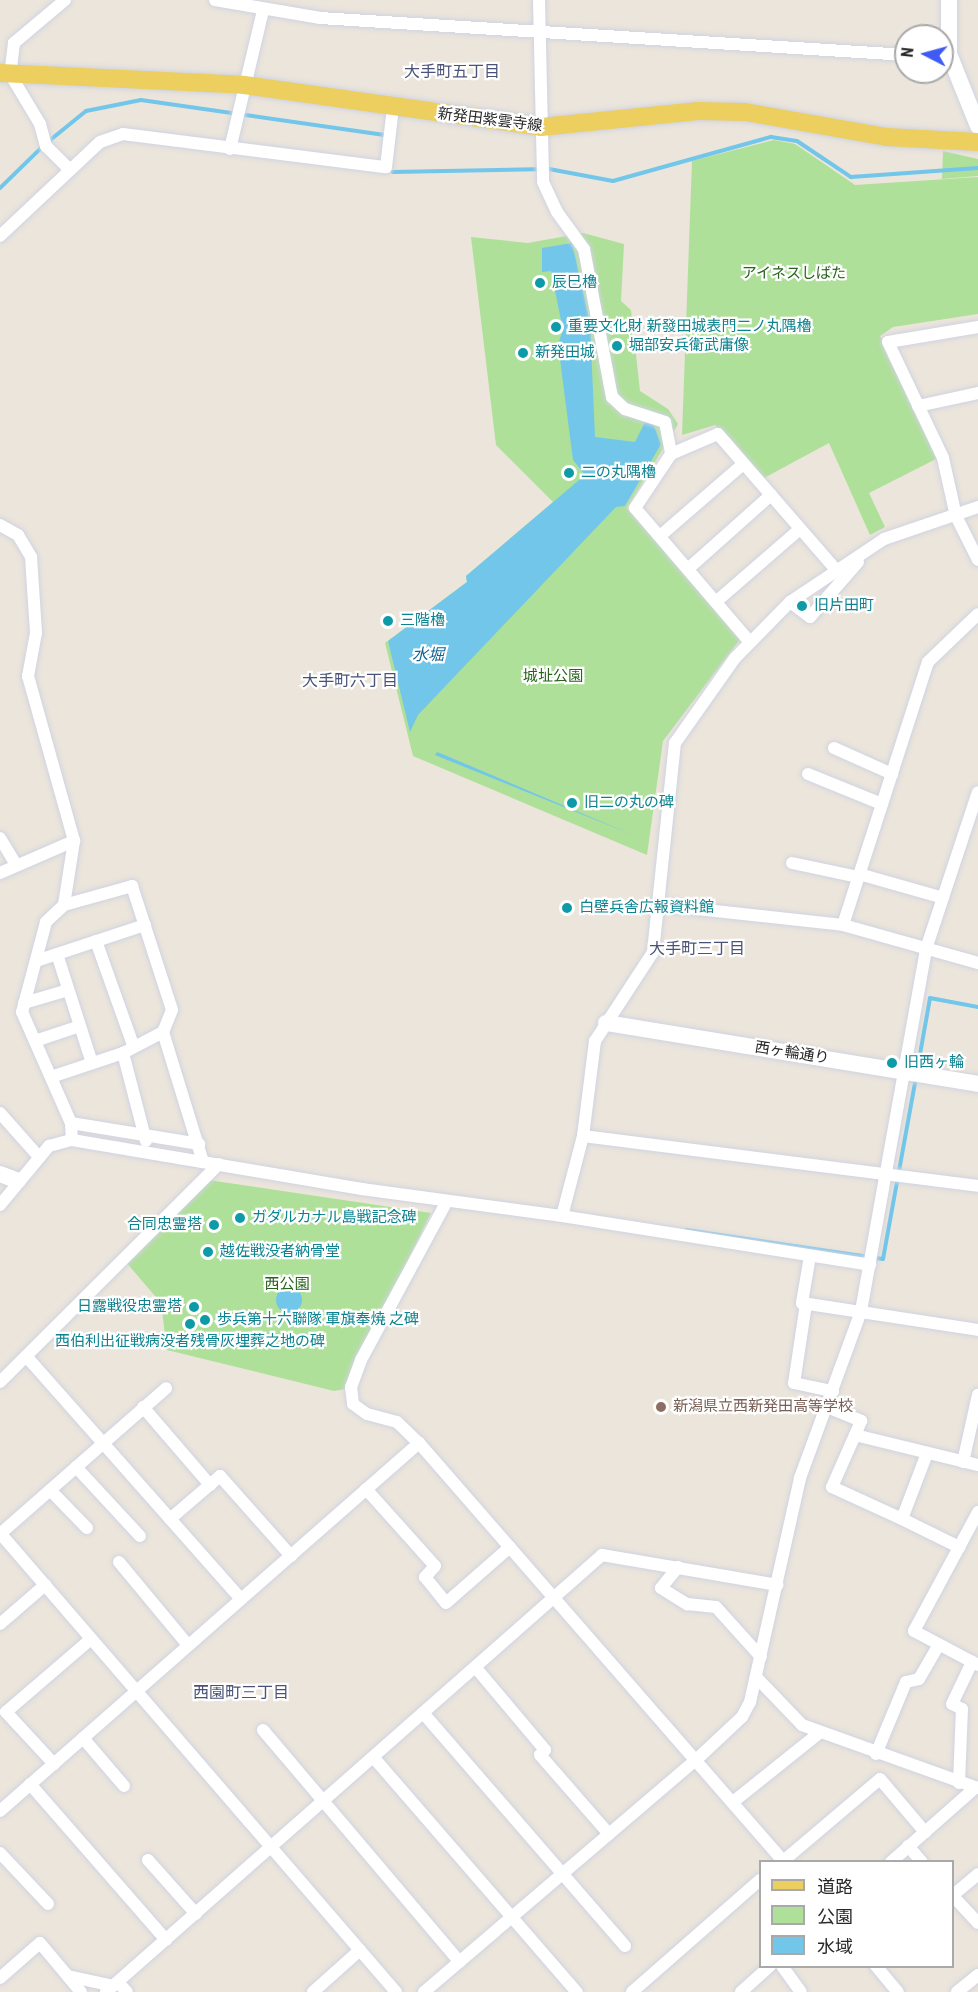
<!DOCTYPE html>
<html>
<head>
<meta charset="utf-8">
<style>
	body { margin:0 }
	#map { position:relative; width:978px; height:1992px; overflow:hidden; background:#ebe5db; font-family:"Roboto Condensed","Noto Sans JP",sans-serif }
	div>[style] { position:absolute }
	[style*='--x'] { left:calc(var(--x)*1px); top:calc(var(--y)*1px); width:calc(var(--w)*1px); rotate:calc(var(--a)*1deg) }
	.green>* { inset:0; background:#afe099 }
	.water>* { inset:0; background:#71c6ea }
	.round { border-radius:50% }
	.stream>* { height:4px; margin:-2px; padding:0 2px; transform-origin:2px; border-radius:2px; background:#71c6ea }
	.roads { filter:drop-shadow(0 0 2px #d0d3e1) drop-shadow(0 0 2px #d0d3e1) }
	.street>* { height:12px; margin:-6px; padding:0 6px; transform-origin:6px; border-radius:6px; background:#fff }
	.secondary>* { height:16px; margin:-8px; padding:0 8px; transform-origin:8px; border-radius:8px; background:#fff }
	.primary>* { height:18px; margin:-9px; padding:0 9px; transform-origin:9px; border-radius:9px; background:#eccf5f }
	.dots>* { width:16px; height:16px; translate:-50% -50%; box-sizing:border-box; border:3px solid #fff; border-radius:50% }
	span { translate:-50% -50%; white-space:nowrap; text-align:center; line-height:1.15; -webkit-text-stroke:4.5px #fff; paint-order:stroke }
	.street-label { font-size:15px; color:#292929 }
	.park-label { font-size:15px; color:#28631c }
	.culture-label { font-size:15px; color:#0d838f }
	.left { translate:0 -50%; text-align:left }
	.right { translate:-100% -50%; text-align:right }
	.education-label { font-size:15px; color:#785e54 }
	.neighbourhood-label { font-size:16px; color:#4b5278 }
	.water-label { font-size:16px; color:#126394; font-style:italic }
	.legend { position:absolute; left:759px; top:1860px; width:195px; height:108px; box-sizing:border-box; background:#fff; border:2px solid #a9a9a9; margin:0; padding:8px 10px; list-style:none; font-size:18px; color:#292929 }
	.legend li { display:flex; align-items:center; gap:12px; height:30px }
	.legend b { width:30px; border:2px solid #a9a9a9 }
	.north { position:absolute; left:894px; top:24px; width:60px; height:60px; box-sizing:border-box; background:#fff; border:2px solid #a9a9a9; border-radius:50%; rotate:276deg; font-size:16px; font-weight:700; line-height:24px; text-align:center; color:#292929 }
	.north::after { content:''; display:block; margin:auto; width:21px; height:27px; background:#3f5bf3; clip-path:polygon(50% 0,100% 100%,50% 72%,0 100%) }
</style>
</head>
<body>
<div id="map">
	<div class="green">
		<i style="clip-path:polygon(774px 140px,795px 144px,855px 185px,978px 177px,978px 314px,893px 327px,880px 336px,940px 457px,869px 493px,885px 527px,870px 535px,829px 443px,764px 478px,715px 425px,682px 435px,692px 161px)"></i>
		<i style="clip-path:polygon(943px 151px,978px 159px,978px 176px,942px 179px)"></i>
		<i style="clip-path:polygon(583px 233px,624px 244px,621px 301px,631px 310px,640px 391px,668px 409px,678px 424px,627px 508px,741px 638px,663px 741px,647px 855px,413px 756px,385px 643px,467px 582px,466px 576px,553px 502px,496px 445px,471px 237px,528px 243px)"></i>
		<i style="clip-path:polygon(208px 1180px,431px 1213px,345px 1389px,334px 1391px,167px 1350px,161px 1303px,125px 1261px)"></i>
	</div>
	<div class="water">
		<i style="clip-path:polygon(572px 243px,590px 323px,595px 437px,635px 442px,645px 422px,653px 424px,661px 444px,625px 506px,616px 507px,418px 715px,410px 732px,388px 641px,467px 582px,466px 576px,585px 475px,573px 460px,558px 344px,563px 330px,551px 271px,542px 272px,542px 248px)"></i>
		<i style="clip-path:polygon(437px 752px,447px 756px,633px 835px,435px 755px)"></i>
		<i class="round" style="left:276px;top:1287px;width:26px;height:26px"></i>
	</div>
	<div class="stream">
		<i style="--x:49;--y:141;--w:48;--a:-39"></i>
		<i style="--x:86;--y:111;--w:56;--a:-11.3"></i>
		<i style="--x:141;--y:100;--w:246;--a:8.2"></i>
		<i style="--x:393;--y:172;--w:156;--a:-1.1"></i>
		<i style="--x:549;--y:169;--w:65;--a:10.6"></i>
		<i style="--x:613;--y:181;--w:164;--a:-15.6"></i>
		<i style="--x:771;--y:137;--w:26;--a:9"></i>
		<i style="--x:797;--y:141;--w:65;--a:33.7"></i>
		<i style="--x:851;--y:177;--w:127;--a:-4.1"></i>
		<i style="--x:0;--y:188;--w:60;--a:-44.3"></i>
		<i style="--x:917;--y:1071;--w:74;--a:-79.9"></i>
		<i style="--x:930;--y:998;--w:49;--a:10.6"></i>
		<i style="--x:686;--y:1230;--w:199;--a:8.4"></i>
		<i style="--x:883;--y:1259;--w:184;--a:-79.7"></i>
	</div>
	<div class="roads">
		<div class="street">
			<i style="--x:65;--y:0;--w:67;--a:139.9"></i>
			<i style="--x:14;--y:43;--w:31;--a:97"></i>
			<i style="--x:10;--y:74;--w:58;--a:59"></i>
			<i style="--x:40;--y:124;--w:23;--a:75"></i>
			<i style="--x:46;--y:146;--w:34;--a:45"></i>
			<i style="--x:215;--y:0;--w:107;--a:9.7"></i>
			<i style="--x:320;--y:18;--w:587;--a:3.61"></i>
			<i style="--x:539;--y:0;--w:182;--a:88.7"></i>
			<i style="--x:543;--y:182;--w:33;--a:65"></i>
			<i style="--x:557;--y:212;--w:46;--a:53.9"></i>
			<i style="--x:584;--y:249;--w:151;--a:79.3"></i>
			<i style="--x:612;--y:397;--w:18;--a:43"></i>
			<i style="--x:625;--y:409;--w:42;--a:18"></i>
			<i style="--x:665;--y:422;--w:33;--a:79"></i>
			<i style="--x:230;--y:149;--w:142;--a:-76.6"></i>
			<i style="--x:0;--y:236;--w:137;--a:-43.2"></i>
			<i style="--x:100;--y:142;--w:24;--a:-19"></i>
			<i style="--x:123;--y:134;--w:265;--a:7.2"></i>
			<i style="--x:386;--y:167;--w:60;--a:-83.3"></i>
			<i style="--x:978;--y:327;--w:91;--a:170.5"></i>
			<i style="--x:888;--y:342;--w:128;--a:64.6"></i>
			<i style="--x:943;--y:458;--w:59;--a:77.4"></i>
			<i style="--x:956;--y:516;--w:49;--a:63.4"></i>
			<i style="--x:918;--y:406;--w:61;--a:-12.2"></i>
			<i style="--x:0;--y:525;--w:21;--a:29"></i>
			<i style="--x:18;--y:535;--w:26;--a:59"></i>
			<i style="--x:31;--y:557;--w:76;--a:86.2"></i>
			<i style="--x:36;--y:633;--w:44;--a:100.5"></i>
			<i style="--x:28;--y:676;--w:171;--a:74.4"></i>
			<i style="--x:74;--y:841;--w:65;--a:98.9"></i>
			<i style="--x:64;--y:905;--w:25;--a:137"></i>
			<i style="--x:46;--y:922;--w:93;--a:104.9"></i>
			<i style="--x:22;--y:1012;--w:121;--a:66.2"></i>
			<i style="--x:71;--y:1123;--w:17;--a:87"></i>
			<i style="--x:660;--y:536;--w:110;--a:-40.9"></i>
			<i style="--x:689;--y:568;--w:110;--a:-41.7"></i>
			<i style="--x:718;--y:600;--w:108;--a:-40.9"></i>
			<i style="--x:790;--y:602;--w:25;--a:37"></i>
			<i style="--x:810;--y:617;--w:73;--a:-48.9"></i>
			<i style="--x:749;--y:641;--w:175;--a:-130.6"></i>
			<i style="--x:635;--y:508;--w:65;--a:-56.3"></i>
			<i style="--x:671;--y:454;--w:51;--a:-23.1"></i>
			<i style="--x:718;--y:434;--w:181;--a:49"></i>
			<i style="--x:834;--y:748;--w:64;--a:24.1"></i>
			<i style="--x:808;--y:774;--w:80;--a:22.1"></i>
			<i style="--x:0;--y:838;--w:29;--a:59"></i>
			<i style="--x:792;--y:863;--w:67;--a:12"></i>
			<i style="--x:0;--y:873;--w:81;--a:-23.4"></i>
			<i style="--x:859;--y:874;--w:87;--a:15.9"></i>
			<i style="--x:64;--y:905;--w:71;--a:-15.6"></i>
			<i style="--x:132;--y:886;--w:130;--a:72.1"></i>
			<i style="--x:172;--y:1010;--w:24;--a:112"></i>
			<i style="--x:163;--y:1032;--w:136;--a:72.9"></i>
			<i style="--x:660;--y:905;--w:184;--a:6.2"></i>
			<i style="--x:843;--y:925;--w:140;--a:15.7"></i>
			<i style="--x:843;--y:925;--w:276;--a:-72.1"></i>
			<i style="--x:928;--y:662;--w:69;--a:-43.8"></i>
			<i style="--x:96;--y:941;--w:110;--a:70.4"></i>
			<i style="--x:57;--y:954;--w:114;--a:72.2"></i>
			<i style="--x:36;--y:961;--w:115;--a:-18.3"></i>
			<i style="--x:24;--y:1003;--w:46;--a:-16.5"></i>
			<i style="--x:35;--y:1041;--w:47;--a:-18.4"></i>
			<i style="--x:123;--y:1053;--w:91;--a:75.4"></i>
			<i style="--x:51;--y:1077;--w:76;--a:-18.4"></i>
			<i style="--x:123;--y:1053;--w:45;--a:-27.7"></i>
			<i style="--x:0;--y:1113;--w:59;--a:48.4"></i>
			<i style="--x:71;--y:1123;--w:130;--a:9.3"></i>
			<i style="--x:583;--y:1136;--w:398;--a:7.2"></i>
			<i style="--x:447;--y:1201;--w:181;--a:118.4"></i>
			<i style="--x:361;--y:1360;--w:29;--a:110"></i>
			<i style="--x:351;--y:1387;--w:17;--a:83"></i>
			<i style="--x:353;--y:1404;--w:17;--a:36"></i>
			<i style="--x:367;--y:1414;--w:31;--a:15"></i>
			<i style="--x:397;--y:1422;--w:30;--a:44"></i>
			<i style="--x:419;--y:1443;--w:556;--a:48.94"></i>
			<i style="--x:0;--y:1205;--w:77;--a:-50.3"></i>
			<i style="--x:49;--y:1146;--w:24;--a:-15"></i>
			<i style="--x:72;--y:1140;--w:294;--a:9.6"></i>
			<i style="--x:362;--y:1189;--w:202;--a:7.7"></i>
			<i style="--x:562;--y:1216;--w:83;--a:-75.3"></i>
			<i style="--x:583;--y:1136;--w:96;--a:-82.8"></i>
			<i style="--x:595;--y:1041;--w:106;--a:-56.9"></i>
			<i style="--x:653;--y:952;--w:210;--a:-84"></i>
			<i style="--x:675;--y:743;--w:104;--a:-54.8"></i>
			<i style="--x:735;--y:658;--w:78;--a:-45.5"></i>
			<i style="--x:790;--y:602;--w:113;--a:-33.8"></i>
			<i style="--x:884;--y:539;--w:99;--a:-18.8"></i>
			<i style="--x:562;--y:1216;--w:312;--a:9"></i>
			<i style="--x:810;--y:1256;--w:48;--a:99.7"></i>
			<i style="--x:802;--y:1303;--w:178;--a:8.7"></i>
			<i style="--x:806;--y:1304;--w:80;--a:98.6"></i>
			<i style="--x:794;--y:1383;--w:40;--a:12"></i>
			<i style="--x:26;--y:1356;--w:324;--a:48.5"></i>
			<i style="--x:0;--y:1382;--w:309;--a:-44.9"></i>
			<i style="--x:143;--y:1407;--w:103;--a:49.3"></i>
			<i style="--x:827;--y:1407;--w:37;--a:22"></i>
			<i style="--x:861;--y:1421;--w:15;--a:113"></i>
			<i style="--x:855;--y:1435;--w:127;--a:13.7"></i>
			<i style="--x:855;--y:1435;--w:57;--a:113.9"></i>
			<i style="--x:832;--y:1487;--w:77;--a:24.6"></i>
			<i style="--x:926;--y:1456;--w:67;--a:110.9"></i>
			<i style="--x:902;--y:1519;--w:64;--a:26.2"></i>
			<i style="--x:963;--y:1462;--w:69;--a:-77.4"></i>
			<i style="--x:76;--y:1467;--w:94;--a:47.2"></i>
			<i style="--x:366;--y:1489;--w:103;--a:48.1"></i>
			<i style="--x:435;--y:1566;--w:15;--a:132"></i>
			<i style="--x:425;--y:1577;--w:33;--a:51"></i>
			<i style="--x:446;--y:1603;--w:85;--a:-41.2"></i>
			<i style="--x:50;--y:1490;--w:53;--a:45.8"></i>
			<i style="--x:978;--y:1512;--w:135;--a:118.3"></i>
			<i style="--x:914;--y:1631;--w:72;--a:28"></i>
			<i style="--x:170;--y:1519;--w:66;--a:-40.7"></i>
			<i style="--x:220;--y:1476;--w:107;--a:48.4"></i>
			<i style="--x:0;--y:1533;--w:606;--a:49.21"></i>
			<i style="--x:0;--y:1534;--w:221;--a:-41.3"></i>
			<i style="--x:119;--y:1562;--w:108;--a:50.3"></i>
			<i style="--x:678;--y:1567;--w:27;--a:129"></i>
			<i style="--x:661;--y:1588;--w:31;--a:32"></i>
			<i style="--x:687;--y:1604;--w:29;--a:6"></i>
			<i style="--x:716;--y:1607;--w:67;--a:48"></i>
			<i style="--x:0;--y:1624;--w:60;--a:-40.9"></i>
			<i style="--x:476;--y:1668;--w:107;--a:49.9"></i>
			<i style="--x:545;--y:1750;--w:7;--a:135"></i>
			<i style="--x:540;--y:1755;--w:105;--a:48.9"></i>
			<i style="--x:756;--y:1677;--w:66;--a:46.2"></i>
			<i style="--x:802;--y:1725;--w:187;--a:19.7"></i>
			<i style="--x:424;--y:1714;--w:307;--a:49.1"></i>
			<i style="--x:263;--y:1730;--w:304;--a:49.7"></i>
			<i style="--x:83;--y:1738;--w:63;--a:49.5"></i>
			<i style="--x:876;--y:1754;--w:78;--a:-67.4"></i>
			<i style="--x:906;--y:1682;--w:13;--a:-13"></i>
			<i style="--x:919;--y:1679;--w:39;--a:-60"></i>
			<i style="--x:374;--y:1758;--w:310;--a:49.1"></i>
			<i style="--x:54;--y:1764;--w:71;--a:-132.7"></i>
			<i style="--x:6;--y:1712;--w:112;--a:-40.7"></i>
			<i style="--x:959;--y:1783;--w:74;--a:-87.7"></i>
			<i style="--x:962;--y:1709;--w:11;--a:-153"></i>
			<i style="--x:952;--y:1704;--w:47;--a:-64.5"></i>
			<i style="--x:30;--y:1784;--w:207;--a:48.9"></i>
			<i style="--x:733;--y:1802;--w:110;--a:-38.7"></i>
			<i style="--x:0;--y:1811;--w:558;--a:-41.29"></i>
			<i style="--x:908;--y:1846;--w:21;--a:49"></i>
			<i style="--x:0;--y:1853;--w:70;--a:46.7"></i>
			<i style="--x:148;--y:1860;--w:72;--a:48.4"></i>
			<i style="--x:782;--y:1862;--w:128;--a:-40.3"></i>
			<i style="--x:880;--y:1779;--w:70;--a:49.7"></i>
			<i style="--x:891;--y:1862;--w:113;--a:-41.4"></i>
			<i style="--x:952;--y:1895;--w:38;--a:47"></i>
			<i style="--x:952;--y:1896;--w:34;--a:-40"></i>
			<i style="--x:782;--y:1966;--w:32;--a:54"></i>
			<i style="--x:876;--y:1966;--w:34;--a:50"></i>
			<i style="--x:68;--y:1976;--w:46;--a:12.5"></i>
			<i style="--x:0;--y:1978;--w:53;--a:-41.2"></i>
			<i style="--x:40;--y:1943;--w:64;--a:50.1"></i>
			<i style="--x:118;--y:1982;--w:13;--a:48"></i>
			<i style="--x:106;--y:1992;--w:661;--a:-41.38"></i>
			<i style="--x:602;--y:1555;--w:178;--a:9.7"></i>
			<i style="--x:313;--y:1992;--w:63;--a:-41.8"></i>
			<i style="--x:424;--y:1992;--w:358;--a:-40.5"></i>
			<i style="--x:696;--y:1760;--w:63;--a:-43.1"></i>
			<i style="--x:742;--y:1717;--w:17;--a:-62"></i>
			<i style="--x:750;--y:1702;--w:230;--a:-77.4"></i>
			<i style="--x:800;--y:1478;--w:178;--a:-69.9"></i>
			<i style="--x:861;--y:1311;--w:368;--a:-79.8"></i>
			<i style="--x:926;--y:949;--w:165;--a:-71.7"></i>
			<i style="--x:632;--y:1992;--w:170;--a:-41.2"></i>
			<i style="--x:741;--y:1992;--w:39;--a:-42"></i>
			<i style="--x:957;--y:1992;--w:27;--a:-39"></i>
		</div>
		<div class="secondary">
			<i style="--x:949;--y:0;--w:54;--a:90"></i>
			<i style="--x:949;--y:54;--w:78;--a:68.1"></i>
			<i style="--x:606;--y:1023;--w:377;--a:9.3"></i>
			<i style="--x:0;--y:1174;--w:19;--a:21"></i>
		</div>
		<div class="primary">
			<i style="--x:0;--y:73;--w:244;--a:2.8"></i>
			<i style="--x:244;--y:85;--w:300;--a:8"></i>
			<i style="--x:541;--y:127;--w:158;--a:-5.8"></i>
			<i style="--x:698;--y:111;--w:47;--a:1.2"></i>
			<i style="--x:745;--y:112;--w:144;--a:10"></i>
			<i style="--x:887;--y:137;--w:91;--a:3.1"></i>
		</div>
	</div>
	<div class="dots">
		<i style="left:540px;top:283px;background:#0f9aa8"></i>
		<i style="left:556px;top:327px;background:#0f9aa8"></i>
		<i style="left:617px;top:346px;background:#0f9aa8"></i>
		<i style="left:523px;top:353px;background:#0f9aa8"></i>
		<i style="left:569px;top:473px;background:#0f9aa8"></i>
		<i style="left:802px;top:606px;background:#0f9aa8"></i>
		<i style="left:388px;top:621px;background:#0f9aa8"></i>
		<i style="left:572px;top:803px;background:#0f9aa8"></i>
		<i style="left:567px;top:908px;background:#0f9aa8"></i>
		<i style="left:892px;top:1063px;background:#0f9aa8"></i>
		<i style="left:240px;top:1218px;background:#0f9aa8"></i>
		<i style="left:214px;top:1225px;background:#0f9aa8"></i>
		<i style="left:208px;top:1252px;background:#0f9aa8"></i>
		<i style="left:194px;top:1307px;background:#0f9aa8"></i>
		<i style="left:205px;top:1320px;background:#0f9aa8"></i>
		<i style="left:190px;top:1324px;background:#0f9aa8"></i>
		<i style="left:661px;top:1407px;background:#8d6e63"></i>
	</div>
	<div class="street-label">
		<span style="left:490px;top:120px;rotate:7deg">新発田紫雲寺線</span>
		<span style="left:792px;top:1053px;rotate:9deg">西ヶ輪通り</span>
	</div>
	<div class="park-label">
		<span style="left:794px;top:274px">アイネスしばた</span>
		<span style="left:553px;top:677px">城址公園</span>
		<span style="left:287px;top:1285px">西公園</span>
	</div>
	<div class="culture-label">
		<span class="left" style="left:552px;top:283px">辰巳櫓</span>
		<span class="left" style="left:568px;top:327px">重要文化財 新發田城表門二ノ丸隅櫓</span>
		<span class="left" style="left:629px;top:346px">堀部安兵衛武庸像</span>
		<span class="left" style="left:535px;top:353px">新発田城</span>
		<span class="left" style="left:581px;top:473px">二の丸隅櫓</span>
		<span class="left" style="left:814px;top:606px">旧片田町</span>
		<span class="left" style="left:400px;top:621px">三階櫓</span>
		<span class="left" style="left:584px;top:803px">旧二の丸の碑</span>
		<span class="left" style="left:579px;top:908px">白壁兵舎広報資料館</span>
		<span class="left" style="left:904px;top:1063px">旧西ヶ輪</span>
		<span class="left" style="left:252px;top:1218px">ガダルカナル島戦記念碑</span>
		<span class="right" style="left:202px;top:1225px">合同忠霊塔</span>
		<span class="left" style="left:220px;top:1252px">越佐戦没者納骨堂</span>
		<span class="right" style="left:182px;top:1307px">日露戦役忠霊塔</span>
		<span class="left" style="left:217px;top:1320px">歩兵第十六聯隊 軍旗奉焼 之碑</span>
		<span style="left:190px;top:1342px">西伯利出征戦病没者残骨灰埋葬之地の碑</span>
	</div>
	<div class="education-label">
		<span class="left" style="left:673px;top:1407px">新潟県立西新発田高等学校</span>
	</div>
	<div class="neighbourhood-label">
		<span style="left:452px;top:72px">大手町五丁目</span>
		<span style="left:350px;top:681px">大手町六丁目</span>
		<span style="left:697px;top:949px">大手町三丁目</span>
		<span style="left:241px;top:1693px">西園町三丁目</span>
	</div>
	<div class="water-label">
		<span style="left:428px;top:655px">水堀</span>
	</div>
	<ul class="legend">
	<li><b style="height:8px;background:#eccf5f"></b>道路</li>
	<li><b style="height:16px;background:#afe099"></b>公園</li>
	<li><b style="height:16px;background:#71c6ea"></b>水域</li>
	</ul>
	<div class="north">N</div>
</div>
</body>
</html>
